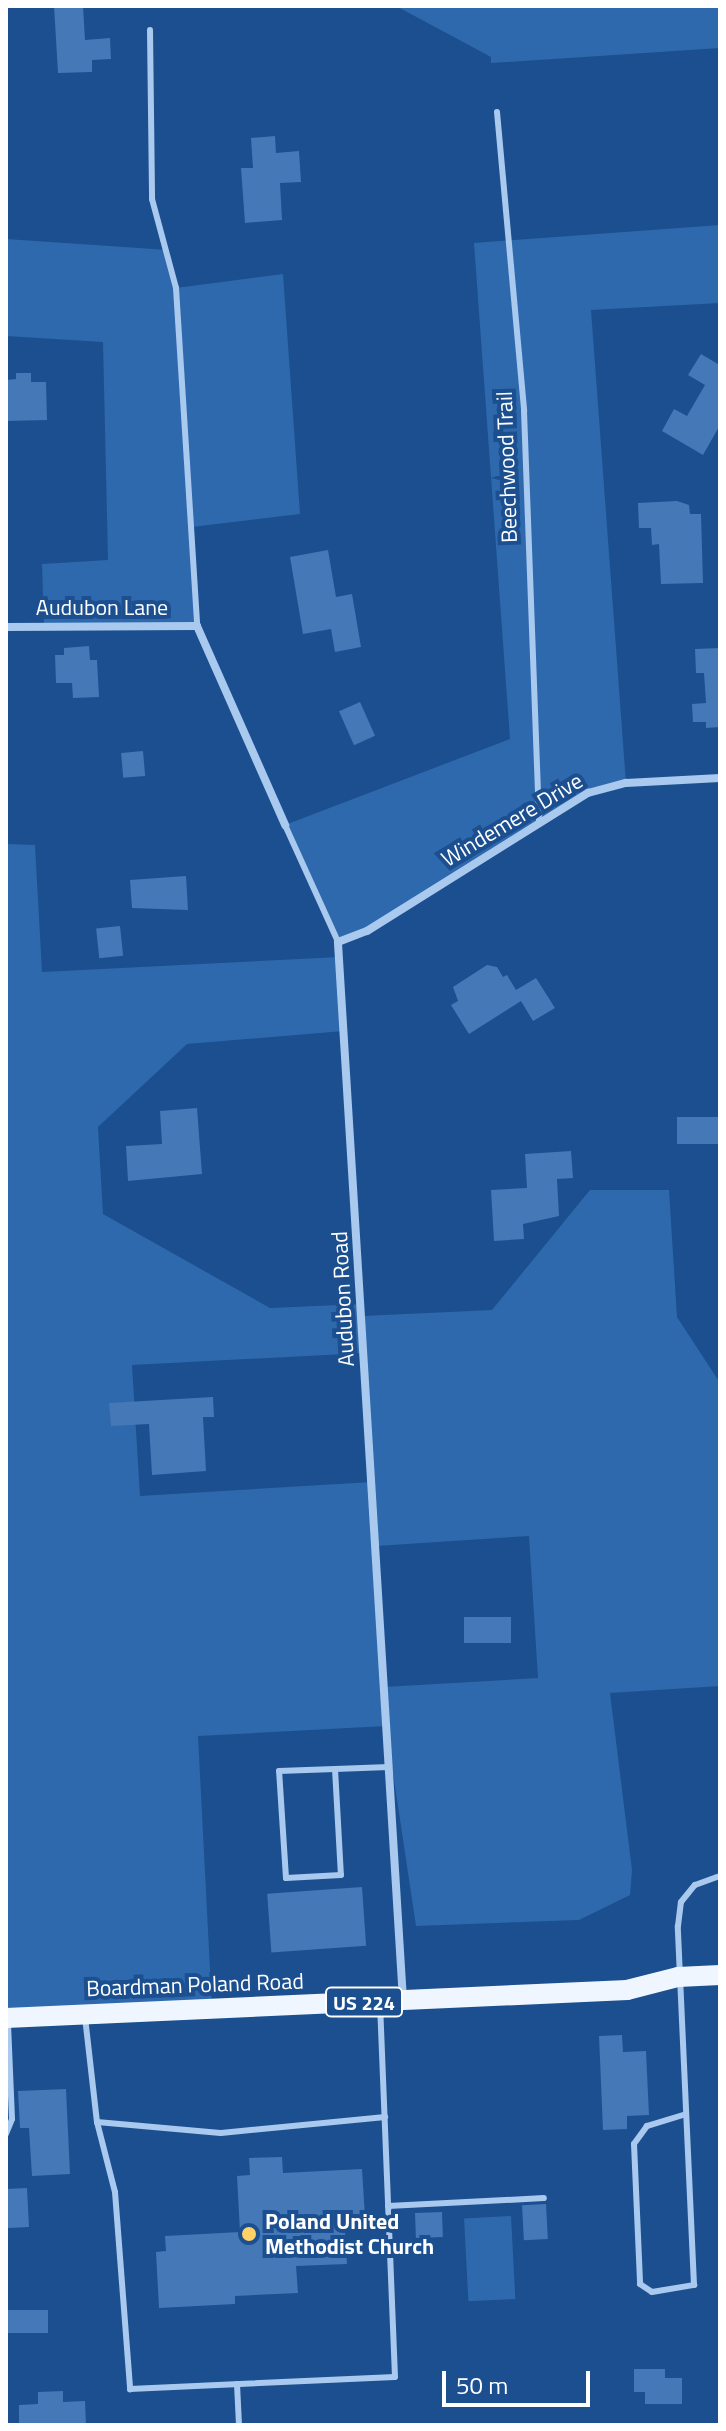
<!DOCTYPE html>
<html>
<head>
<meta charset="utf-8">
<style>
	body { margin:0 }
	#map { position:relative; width:726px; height:2431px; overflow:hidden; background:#1b4f8f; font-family:"Titillium Web",sans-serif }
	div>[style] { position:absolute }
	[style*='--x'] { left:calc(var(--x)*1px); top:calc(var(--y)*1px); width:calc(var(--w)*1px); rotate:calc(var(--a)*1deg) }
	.green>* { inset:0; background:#2e69ad; transform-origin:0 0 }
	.building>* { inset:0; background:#4478b7; transform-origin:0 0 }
	.service>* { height:6px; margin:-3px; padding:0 3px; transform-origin:3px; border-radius:3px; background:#a9c9ee }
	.minor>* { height:8px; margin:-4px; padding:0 4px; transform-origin:4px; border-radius:4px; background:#a9c9ee }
	.primary>* { height:20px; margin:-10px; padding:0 10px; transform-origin:10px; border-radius:10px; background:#f0f6ff }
	.dots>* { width:22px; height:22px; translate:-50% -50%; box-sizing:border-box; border:4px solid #1b4f8f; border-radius:50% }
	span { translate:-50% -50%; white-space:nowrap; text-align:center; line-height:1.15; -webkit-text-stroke:8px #1b4f8f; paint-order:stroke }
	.shield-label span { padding:2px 6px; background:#1b4f8f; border:2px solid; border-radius:6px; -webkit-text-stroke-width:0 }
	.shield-label { font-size:20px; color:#fff; font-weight:700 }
	.street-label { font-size:22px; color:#fff }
	.poi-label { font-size:22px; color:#fff; font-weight:700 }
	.left { translate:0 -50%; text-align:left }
	.frame { position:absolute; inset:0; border:8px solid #fff; pointer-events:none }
	.scale { position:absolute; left:442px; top:2371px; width:148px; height:36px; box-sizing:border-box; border:4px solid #fff; border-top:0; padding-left:10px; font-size:24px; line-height:28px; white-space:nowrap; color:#fff; -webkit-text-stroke:6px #1b4f8f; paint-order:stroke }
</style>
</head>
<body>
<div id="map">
	<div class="green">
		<i style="clip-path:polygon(396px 6px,720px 6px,720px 48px,491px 63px,491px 57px)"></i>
		<i style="clip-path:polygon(720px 225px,720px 303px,591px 310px,626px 783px,588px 793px,367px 931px,338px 942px,285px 825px,510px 739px,474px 243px)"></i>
		<i style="clip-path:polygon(6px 239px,168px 250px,176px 288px,283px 274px,300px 514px,192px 527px,197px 626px,44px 627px,42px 564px,108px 560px,103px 342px,6px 336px)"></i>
		<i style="clip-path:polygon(evenodd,6px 844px,35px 845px,42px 972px,339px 957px,344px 1031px,187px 1044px,98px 1127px,103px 1214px,270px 1308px,362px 1304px,363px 1316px,492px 1310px,590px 1190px,669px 1190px,677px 1317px,720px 1383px,720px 1686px,610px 1693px,632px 1870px,630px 1895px,579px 1920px,416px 1926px,386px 1726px,198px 1736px,212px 2008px,6px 2018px,6px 844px,364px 1353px,372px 1482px,140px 1496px,132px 1365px,364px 1353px,6px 844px,529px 1536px,538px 1678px,384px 1687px,376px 1546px,529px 1536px)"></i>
		<i style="left:511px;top:2216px;width:83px;height:47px;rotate:87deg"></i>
	</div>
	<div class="building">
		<i style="clip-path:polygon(54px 6px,83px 6px,85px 40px,110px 38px,111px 59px,92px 60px,92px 72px,58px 73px)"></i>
		<i style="clip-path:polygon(275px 136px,276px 153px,299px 151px,301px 182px,280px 183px,282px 220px,245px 223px,241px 168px,253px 168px,251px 138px)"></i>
		<i style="clip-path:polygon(701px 354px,718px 364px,720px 361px,720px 425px,703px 455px,662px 431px,674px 409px,687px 416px,705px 385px,688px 375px)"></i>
		<i style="clip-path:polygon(16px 373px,31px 373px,31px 382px,46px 382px,47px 420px,6px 421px,6px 380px,16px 379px)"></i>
		<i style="clip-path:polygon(677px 501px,689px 505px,690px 514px,701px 514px,703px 583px,661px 584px,659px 544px,652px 545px,651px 528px,639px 528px,638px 503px)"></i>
		<i style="clip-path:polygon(328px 550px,336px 597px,352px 594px,361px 647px,335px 652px,331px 629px,303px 634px,290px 557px)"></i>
		<i style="clip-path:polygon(89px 646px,90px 660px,97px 660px,99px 697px,73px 698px,72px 683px,56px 683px,55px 655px,64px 655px,64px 648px)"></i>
		<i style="clip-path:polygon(720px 648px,720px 727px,706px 728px,706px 722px,693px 722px,692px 704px,706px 703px,704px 673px,696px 673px,695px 649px)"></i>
		<i style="left:360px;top:702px;width:37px;height:23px;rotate:66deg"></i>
		<i style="left:143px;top:751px;width:25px;height:22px;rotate:85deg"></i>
		<i style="clip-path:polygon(186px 876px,188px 910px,132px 908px,130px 880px)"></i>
		<i style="left:120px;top:926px;width:30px;height:24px;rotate:84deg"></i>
		<i style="clip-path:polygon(487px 965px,497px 967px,503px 977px,507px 975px,516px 990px,536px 978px,555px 1008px,533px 1021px,521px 1001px,469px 1034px,451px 1005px,458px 1001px,453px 987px)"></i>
		<i style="clip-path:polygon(197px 1108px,202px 1174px,128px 1181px,126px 1146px,162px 1144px,160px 1111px)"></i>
		<i style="left:720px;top:1117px;width:27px;height:43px;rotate:90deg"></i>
		<i style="clip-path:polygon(571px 1151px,573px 1178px,557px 1179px,559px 1216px,523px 1224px,524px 1239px,494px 1241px,491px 1190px,527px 1188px,525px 1154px)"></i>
		<i style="clip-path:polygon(213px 1397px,214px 1417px,203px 1417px,206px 1471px,152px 1475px,149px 1424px,111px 1426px,109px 1403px)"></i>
		<i style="left:511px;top:1617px;width:26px;height:47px;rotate:90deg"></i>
		<i style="left:362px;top:1887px;width:59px;height:95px;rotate:86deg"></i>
		<i style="clip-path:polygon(622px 2035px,623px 2052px,646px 2051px,649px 2115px,627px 2116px,627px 2129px,603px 2130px,599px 2036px)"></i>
		<i style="clip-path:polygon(66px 2089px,70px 2174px,32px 2176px,29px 2128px,20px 2128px,18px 2091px)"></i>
		<i style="clip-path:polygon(282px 2157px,283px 2173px,362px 2169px,365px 2217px,344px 2217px,347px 2264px,296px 2266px,298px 2293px,235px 2296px,235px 2304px,159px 2308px,156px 2252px,166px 2251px,165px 2236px,240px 2232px,237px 2176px,250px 2175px,249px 2158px)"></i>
		<i style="left:27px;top:2188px;width:39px;height:21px;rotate:87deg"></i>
		<i style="left:546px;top:2204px;width:35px;height:24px;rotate:87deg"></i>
		<i style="left:442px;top:2212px;width:25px;height:27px;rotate:88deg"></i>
		<i style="left:48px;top:2310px;width:23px;height:42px;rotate:90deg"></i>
		<i style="clip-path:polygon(634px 2369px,665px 2369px,665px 2378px,682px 2378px,682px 2404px,645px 2404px,645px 2392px,634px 2392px)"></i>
		<i style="clip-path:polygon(63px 2391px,63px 2402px,85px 2401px,86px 2425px,19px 2425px,19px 2405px,38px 2404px,38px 2392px)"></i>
	</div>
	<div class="service">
		<i style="--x:150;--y:30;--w:169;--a:89.3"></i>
		<i style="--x:152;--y:199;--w:92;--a:74.9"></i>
		<i style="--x:176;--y:288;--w:339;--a:86.4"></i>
		<i style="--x:497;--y:112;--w:300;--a:84.8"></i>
		<i style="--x:524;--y:411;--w:410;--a:87.9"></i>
		<i style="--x:285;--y:825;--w:128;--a:65.6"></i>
		<i style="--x:335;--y:1769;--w:106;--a:86.8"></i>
		<i style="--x:341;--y:1875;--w:55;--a:176.9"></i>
		<i style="--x:286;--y:1878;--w:107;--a:-93.7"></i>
		<i style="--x:279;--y:1771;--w:56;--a:-2"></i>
		<i style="--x:335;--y:1769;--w:54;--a:-2.1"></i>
		<i style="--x:85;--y:2017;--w:106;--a:83.5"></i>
		<i style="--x:97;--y:2122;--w:72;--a:75.6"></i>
		<i style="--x:115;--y:2192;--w:198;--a:85.6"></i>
		<i style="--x:130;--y:2389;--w:265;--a:-2.6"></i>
		<i style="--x:395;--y:2377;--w:372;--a:-92.3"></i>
		<i style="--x:683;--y:2115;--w:38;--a:163"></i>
		<i style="--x:647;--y:2126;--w:22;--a:126"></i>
		<i style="--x:634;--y:2144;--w:140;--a:87.5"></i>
		<i style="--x:640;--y:2284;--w:14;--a:34"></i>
		<i style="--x:652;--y:2292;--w:43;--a:-9.5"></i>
		<i style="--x:694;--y:2285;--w:359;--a:-92.6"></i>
		<i style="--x:678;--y:1926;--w:24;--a:-83"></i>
		<i style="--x:681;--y:1902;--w:22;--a:-51"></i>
		<i style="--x:695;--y:1885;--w:27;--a:-20"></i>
		<i style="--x:97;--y:2122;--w:124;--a:5.1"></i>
		<i style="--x:221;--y:2133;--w:165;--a:-5.6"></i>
		<i style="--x:6;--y:2134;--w:16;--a:-68"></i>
		<i style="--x:12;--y:2119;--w:96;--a:-92.4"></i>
		<i style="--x:388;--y:2206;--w:156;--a:-2.9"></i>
		<i style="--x:237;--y:2384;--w:41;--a:87.2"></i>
	</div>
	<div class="minor">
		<i style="--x:6;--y:627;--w:191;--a:-0.3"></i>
		<i style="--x:197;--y:626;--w:218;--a:66.1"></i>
		<i style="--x:403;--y:2000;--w:1060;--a:-93.52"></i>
		<i style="--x:338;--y:942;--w:31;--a:-21"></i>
		<i style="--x:367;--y:931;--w:261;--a:-32"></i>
		<i style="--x:588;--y:793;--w:39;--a:-15"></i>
		<i style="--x:626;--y:783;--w:94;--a:-3"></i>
	</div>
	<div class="primary">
		<i style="--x:6;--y:2018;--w:622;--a:-2.58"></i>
		<i style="--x:627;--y:1990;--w:53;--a:-14.3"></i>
		<i style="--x:678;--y:1977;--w:42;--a:-2.7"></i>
	</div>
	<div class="dots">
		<i style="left:249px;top:2234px;background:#ffd166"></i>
	</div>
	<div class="shield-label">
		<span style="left:364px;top:2002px">US 224</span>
	</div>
	<div class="street-label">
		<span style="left:507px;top:467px;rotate:-92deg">Beechwood Trail</span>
		<span style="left:102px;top:608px">Audubon Lane</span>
		<span style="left:512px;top:820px;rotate:-31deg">Windemere Drive</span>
		<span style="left:343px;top:1299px;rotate:-93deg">Audubon Road</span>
		<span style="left:195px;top:1985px;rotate:-2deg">Boardman Poland Road</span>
	</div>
	<div class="poi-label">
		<span class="left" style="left:265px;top:2234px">Poland United<br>Methodist Church</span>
	</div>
	<div class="frame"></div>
	<div class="scale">50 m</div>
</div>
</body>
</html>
